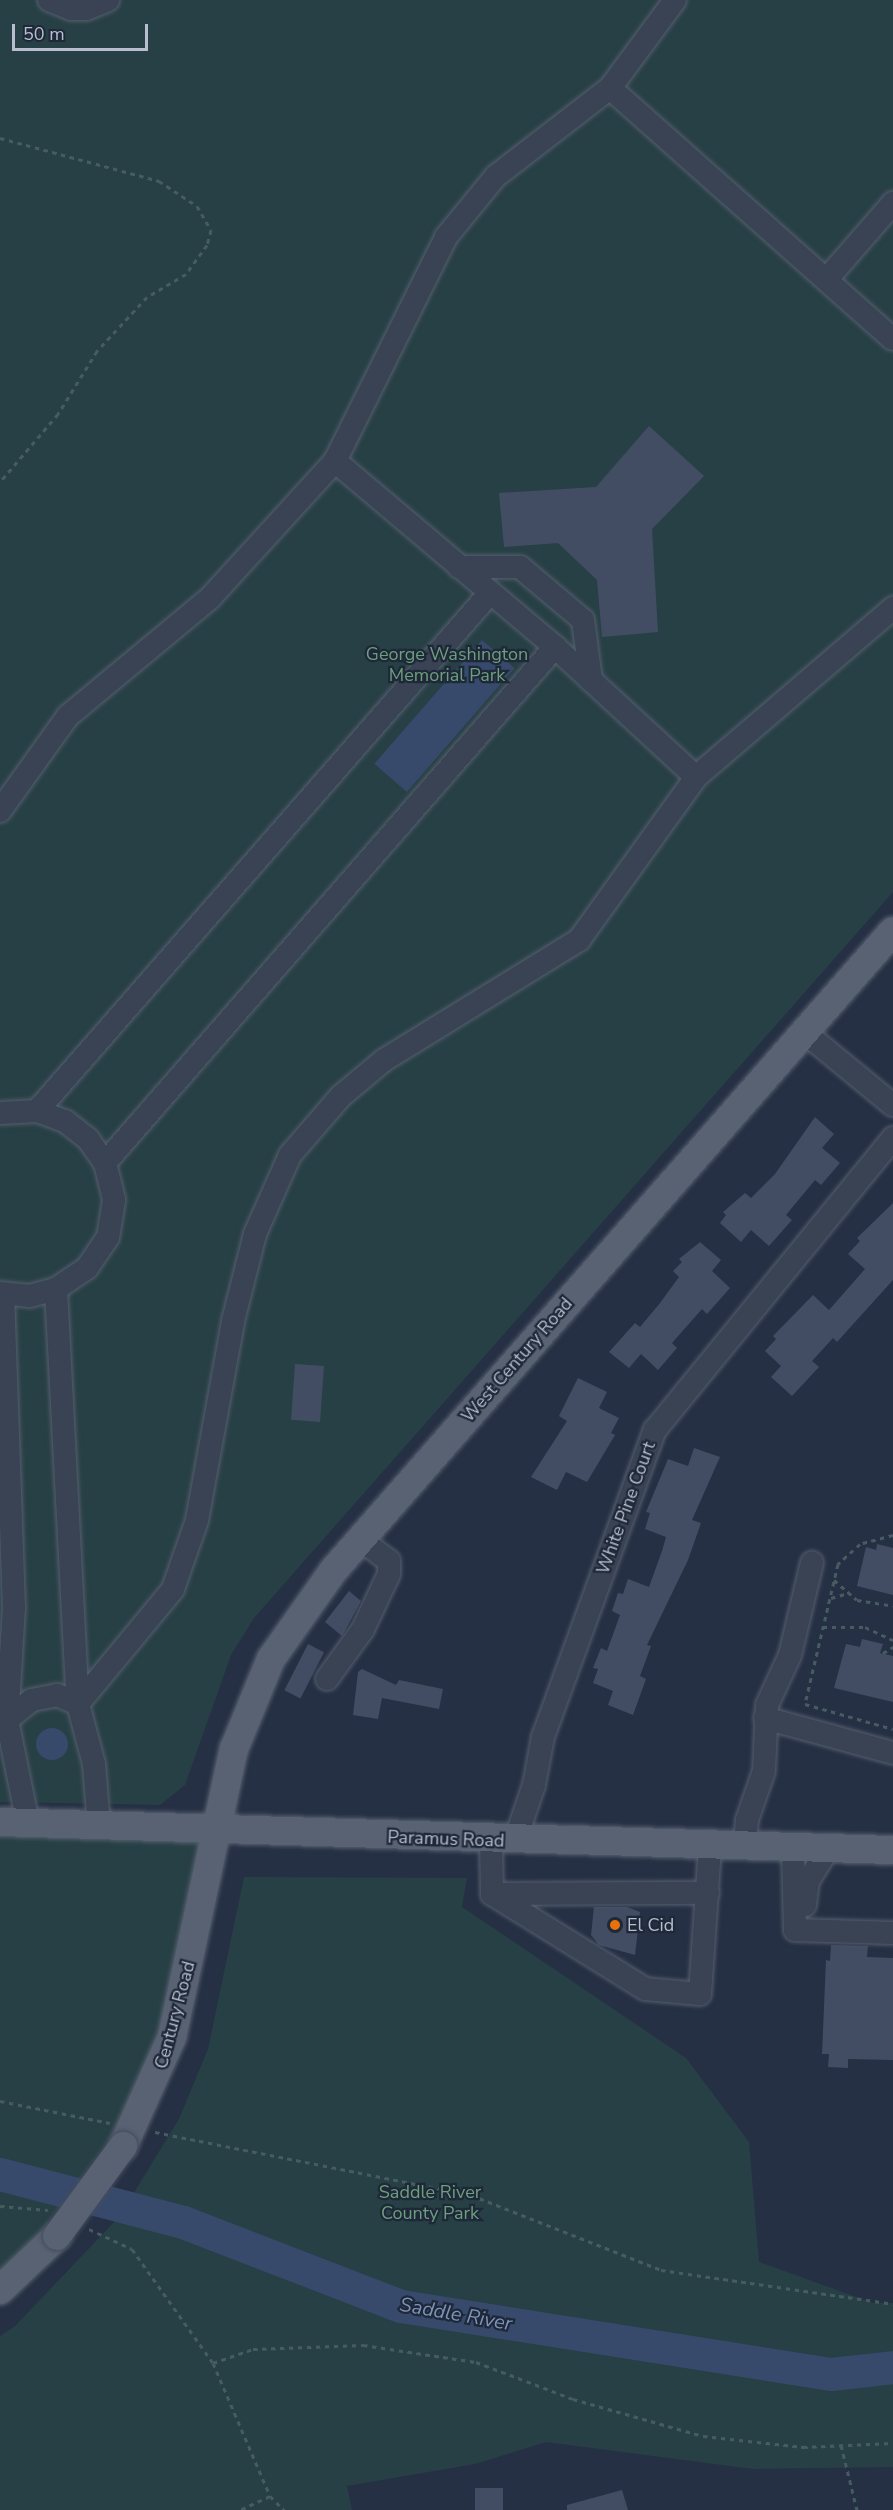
<!DOCTYPE html>
<html>
<head>
<meta charset="utf-8">
<style>
	body { margin:0 }
	#map { position:relative; width:893px; height:2510px; overflow:hidden; background:#253044; font-family:"Nunito Sans",sans-serif }
	div>[style] { position:absolute }
	[style*='--x'] { left:calc(var(--x)*1px); top:calc(var(--y)*1px); width:calc(var(--w)*1px); rotate:calc(var(--a)*1deg) }
	.green>* { inset:0; background:#274045 }
	.water>* { inset:0; background:#384a6c; transform-origin:0 0 }
	.round { border-radius:50% }
	.river>* { height:33px; margin:-16.5px; padding:0 16.5px; transform-origin:16.5px; border-radius:16.5px; background:#384a6c }
	.building>* { inset:0; background:#424d64; transform-origin:0 0 }
	.path>* { height:3px; margin-top:-1.5px; transform-origin:0; background:repeating-linear-gradient(90deg,#465c61 0 4.5px,transparent 0 9px) }
	.roads { filter:drop-shadow(0 0 2px #555e6e) drop-shadow(0 0 2px #555e6e) }
	.minor>* { height:22px; margin:-11px; padding:0 11px; transform-origin:11px; border-radius:11px; background:#3a4353 }
	.major>* { height:28px; margin:-14px; padding:0 14px; transform-origin:14px; border-radius:14px; background:#586273 }
	.bridges { filter:drop-shadow(0 0 2px #434c5d) drop-shadow(0 0 2px #434c5d) }
	.major-bridge>* { height:28px; margin:-14px; padding:0 14px; transform-origin:14px; border-radius:14px; background:#586273 }
	.dots>* { width:16px; height:16px; translate:-50% -50%; box-sizing:border-box; border:3px solid #1e2839; border-radius:50% }
	span { translate:-50% -50%; white-space:nowrap; text-align:center; line-height:1.15; -webkit-text-stroke:4.5px #1e2839; paint-order:stroke }
	.park-label { font-size:18px; color:#6d9f7c }
	.street-label { font-size:18px; color:#b7becd }
	.poi-label { font-size:18px; color:#b7becd }
	.left { translate:0 -50%; text-align:left }
	.water-label { font-size:20px; color:#7d92b6; font-style:italic }
	.scale { position:absolute; left:12px; top:24px; width:136px; height:27px; box-sizing:border-box; border:3px solid #b7becd; border-top:0; padding-left:8px; font-size:18px; line-height:21px; white-space:nowrap; color:#b7becd; -webkit-text-stroke:4px #1e2839; paint-order:stroke }
</style>
</head>
<body>
<div id="map">
	<div class="green">
		<i style="clip-path:polygon(0 0,893px 0,893px 892px,254px 1618px,231px 1655px,185px 1785px,160px 1805px,0 1802px)"></i>
		<i style="clip-path:polygon(0 1822px,218px 1832px,159px 2073px,0 2290px)"></i>
		<i style="clip-path:polygon(244px 1877px,467px 1878px,462px 1907px,686px 2058px,749px 2142px,759px 2262px,873px 2303px,893px 2303px,893px 2467px,753px 2469px,546px 2442px,475px 2464px,347px 2486px,352px 2510px,0 2510px,0 2336px,15px 2326px,119px 2217px,179px 2119px,208px 2049px)"></i>
	</div>
	<div class="water">
		<i style="left:482px;top:640px;width:43px;height:164px;rotate:41deg"></i>
		<i class="round" style="left:36px;top:1728px;width:32px;height:32px"></i>
	</div>
	<div class="river">
		<i style="--x:0;--y:2174;--w:189;--a:14.7"></i>
		<i style="--x:183;--y:2222;--w:234;--a:21.1"></i>
		<i style="--x:401;--y:2306;--w:435;--a:9"></i>
		<i style="--x:831;--y:2374;--w:62;--a:-6.4"></i>
	</div>
	<div class="building">
		<i style="clip-path:polygon(649px 426px,704px 476px,652px 529px,658px 632px,602px 637px,597px 580px,558px 543px,504px 547px,499px 493px,596px 487px)"></i>
		<i style="clip-path:polygon(815px 1117px,834px 1134px,822px 1148px,840px 1163px,821px 1185px,815px 1180px,786px 1215px,792px 1220px,769px 1246px,751px 1230px,741px 1242px,720px 1223px,726px 1215px,723px 1212px,745px 1193px,751px 1198px,775px 1174px)"></i>
		<i style="clip-path:polygon(893px 1203px,893px 1280px,837px 1342px,833px 1338px,812px 1361px,819px 1367px,792px 1396px,771px 1377px,781px 1366px,765px 1351px,776px 1339px,773px 1336px,813px 1295px,829px 1310px,865px 1269px,848px 1254px,860px 1241px,857px 1238px)"></i>
		<i style="clip-path:polygon(700px 1242px,721px 1260px,712px 1271px,730px 1288px,707px 1314px,702px 1309px,672px 1343px,677px 1348px,658px 1370px,641px 1354px,629px 1368px,609px 1352px,635px 1323px,640px 1327px,660px 1303px,679px 1277px,673px 1271px,682px 1262px,679px 1259px)"></i>
		<i style="left:295px;top:1364px;width:29px;height:56px;rotate:4deg"></i>
		<i style="clip-path:polygon(578px 1378px,607px 1392px,599px 1408px,619px 1418px,611px 1433px,615px 1435px,587px 1482px,566px 1472px,557px 1490px,531px 1477px,567px 1421px,559px 1416px)"></i>
		<i style="clip-path:polygon(694px 1448px,720px 1457px,692px 1520px,701px 1523px,688px 1560px,647px 1645px,651px 1646px,640px 1676px,646px 1679px,633px 1715px,608px 1705px,613px 1691px,593px 1683px,598px 1669px,593px 1668px,601px 1648px,607px 1651px,620px 1615px,612px 1611px,618px 1593px,623px 1594px,628px 1579px,649px 1587px,662px 1551px,666px 1537px,645px 1529px,650px 1513px,646px 1512px,668px 1459px,688px 1466px)"></i>
		<i style="clip-path:polygon(877px 1544px,893px 1548px,893px 1595px,857px 1586px,866px 1547px,876px 1550px)"></i>
		<i style="clip-path:polygon(349px 1591px,361px 1601px,342px 1636px,325px 1622px)"></i>
		<i style="clip-path:polygon(862px 1639px,883px 1644px,880px 1653px,893px 1656px,893px 1702px,834px 1688px,846px 1644px,860px 1647px)"></i>
		<i style="left:308px;top:1644px;width:18px;height:52px;rotate:27deg"></i>
		<i style="clip-path:polygon(362px 1669px,396px 1685px,399px 1680px,443px 1689px,439px 1709px,382px 1698px,378px 1719px,353px 1715px,358px 1672px)"></i>
		<i style="clip-path:polygon(594px 1907px,627px 1907px,640px 1912px,635px 1955px,599px 1945px,591px 1935px)"></i>
		<i style="clip-path:polygon(831px 1945px,868px 1946px,867px 1957px,893px 1958px,893px 2060px,848px 2059px,848px 2068px,828px 2067px,829px 2054px,822px 2054px,826px 1960px,830px 1961px)"></i>
		<i style="left:475px;top:2488px;width:28px;height:22px"></i>
		<i style="clip-path:polygon(622px 2490px,628px 2510px,567px 2510px,567px 2505px)"></i>
	</div>
	<div class="path">
		<i style="--x:0;--y:138;--w:165;--a:15.1"></i>
		<i style="--x:159;--y:181;--w:45;--a:33.3"></i>
		<i style="--x:197;--y:206;--w:28;--a:60"></i>
		<i style="--x:211;--y:230;--w:16;--a:105"></i>
		<i style="--x:207;--y:245;--w:36;--a:126"></i>
		<i style="--x:186;--y:274;--w:45;--a:149.5"></i>
		<i style="--x:147;--y:297;--w:74;--a:132.8"></i>
		<i style="--x:97;--y:351;--w:74;--a:121.8"></i>
		<i style="--x:58;--y:414;--w:89;--a:130.5"></i>
		<i style="--x:893;--y:1535;--w:34;--a:165"></i>
		<i style="--x:860;--y:1544;--w:30;--a:138"></i>
		<i style="--x:838;--y:1564;--w:144;--a:103.3"></i>
		<i style="--x:805;--y:1704;--w:91;--a:15.9"></i>
		<i style="--x:834;--y:1580;--w:30;--a:41"></i>
		<i style="--x:857;--y:1600;--w:36;--a:9"></i>
		<i style="--x:831;--y:1598;--w:19;--a:-16"></i>
		<i style="--x:823;--y:1627;--w:42;--a:0"></i>
		<i style="--x:865;--y:1627;--w:31;--a:25"></i>
		<i style="--x:883;--y:1653;--w:12;--a:-31"></i>
		<i style="--x:0;--y:2101;--w:112;--a:11.3"></i>
		<i style="--x:155;--y:2132;--w:322;--a:11.3"></i>
		<i style="--x:471;--y:2195;--w:204;--a:21.5"></i>
		<i style="--x:661;--y:2270;--w:234;--a:8.3"></i>
		<i style="--x:0;--y:2206;--w:48;--a:4.8"></i>
		<i style="--x:89;--y:2229;--w:47;--a:24.9"></i>
		<i style="--x:132;--y:2249;--w:140;--a:54.6"></i>
		<i style="--x:213;--y:2363;--w:42;--a:-19.3"></i>
		<i style="--x:253;--y:2349;--w:110;--a:-2.1"></i>
		<i style="--x:363;--y:2345;--w:114;--a:8.6"></i>
		<i style="--x:476;--y:2362;--w:104;--a:20.9"></i>
		<i style="--x:573;--y:2399;--w:135;--a:15.9"></i>
		<i style="--x:703;--y:2436;--w:101;--a:6.3"></i>
		<i style="--x:803;--y:2447;--w:90;--a:-2.5"></i>
		<i style="--x:213;--y:2363;--w:145;--a:66.8"></i>
		<i style="--x:270;--y:2496;--w:33;--a:155"></i>
		<i style="--x:841;--y:2445;--w:67;--a:76.2"></i>
		<i style="--x:270;--y:2496;--w:20;--a:45"></i>
	</div>
	<div class="roads">
		<div class="minor">
			<i style="--x:49;--y:0;--w:24;--a:22"></i>
			<i style="--x:71;--y:9;--w:15;--a:0"></i>
			<i style="--x:86;--y:9;--w:24;--a:-22"></i>
			<i style="--x:610;--y:88;--w:378;--a:41.6"></i>
			<i style="--x:827;--y:279;--w:101;--a:-49"></i>
			<i style="--x:335;--y:461;--w:288;--a:40.2"></i>
			<i style="--x:555;--y:647;--w:192;--a:42.7"></i>
			<i style="--x:459;--y:567;--w:61;--a:0"></i>
			<i style="--x:520;--y:567;--w:82;--a:40.1"></i>
			<i style="--x:583;--y:620;--w:61;--a:82.4"></i>
			<i style="--x:0;--y:811;--w:117;--a:-54.4"></i>
			<i style="--x:68;--y:716;--w:185;--a:-39.7"></i>
			<i style="--x:210;--y:598;--w:185;--a:-47.6"></i>
			<i style="--x:335;--y:461;--w:250;--a:-63.6"></i>
			<i style="--x:446;--y:237;--w:79;--a:-50.7"></i>
			<i style="--x:496;--y:176;--w:144;--a:-37.7"></i>
			<i style="--x:610;--y:88;--w:109;--a:-53.5"></i>
			<i style="--x:804;--y:1032;--w:115;--a:39.4"></i>
			<i style="--x:37;--y:1111;--w:688;--a:-48.83"></i>
			<i style="--x:0;--y:1113;--w:37;--a:-3"></i>
			<i style="--x:37;--y:1111;--w:30;--a:20"></i>
			<i style="--x:65;--y:1121;--w:29;--a:38"></i>
			<i style="--x:88;--y:1139;--w:29;--a:55"></i>
			<i style="--x:105;--y:1163;--w:38;--a:76"></i>
			<i style="--x:114;--y:1200;--w:37;--a:99"></i>
			<i style="--x:108;--y:1237;--w:37;--a:124"></i>
			<i style="--x:87;--y:1268;--w:37;--a:146"></i>
			<i style="--x:56;--y:1289;--w:27;--a:165"></i>
			<i style="--x:30;--y:1296;--w:30;--a:-174"></i>
			<i style="--x:105;--y:1163;--w:685;--a:-48.91"></i>
			<i style="--x:56;--y:1289;--w:416;--a:87"></i>
			<i style="--x:78;--y:1704;--w:62;--a:75.1"></i>
			<i style="--x:94;--y:1764;--w:62;--a:85.4"></i>
			<i style="--x:3;--y:1294;--w:313;--a:88"></i>
			<i style="--x:14;--y:1607;--w:113;--a:93.5"></i>
			<i style="--x:7;--y:1720;--w:105;--a:78.5"></i>
			<i style="--x:327;--y:1679;--w:62;--a:-54.2"></i>
			<i style="--x:363;--y:1629;--w:61;--a:-64.7"></i>
			<i style="--x:389;--y:1574;--w:13;--a:-90"></i>
			<i style="--x:389;--y:1561;--w:36;--a:-143"></i>
			<i style="--x:0;--y:1718;--w:7;--a:16"></i>
			<i style="--x:7;--y:1720;--w:32;--a:-39"></i>
			<i style="--x:32;--y:1700;--w:25;--a:-11"></i>
			<i style="--x:57;--y:1695;--w:23;--a:23"></i>
			<i style="--x:78;--y:1704;--w:149;--a:-50.4"></i>
			<i style="--x:173;--y:1589;--w:73;--a:-70.8"></i>
			<i style="--x:197;--y:1520;--w:202;--a:-79.7"></i>
			<i style="--x:233;--y:1321;--w:90;--a:-75.8"></i>
			<i style="--x:255;--y:1234;--w:86;--a:-66.1"></i>
			<i style="--x:290;--y:1155;--w:78;--a:-49.2"></i>
			<i style="--x:341;--y:1096;--w:56;--a:-39.9"></i>
			<i style="--x:384;--y:1060;--w:229;--a:-31.6"></i>
			<i style="--x:579;--y:940;--w:201;--a:-54.3"></i>
			<i style="--x:696;--y:777;--w:260;--a:-40.6"></i>
			<i style="--x:765;--y:1718;--w:133;--a:15.3"></i>
			<i style="--x:491;--y:1840;--w:54;--a:88.9"></i>
			<i style="--x:515;--y:1841;--w:59;--a:-71.3"></i>
			<i style="--x:534;--y:1785;--w:49;--a:-79.4"></i>
			<i style="--x:543;--y:1737;--w:327;--a:-70"></i>
			<i style="--x:655;--y:1430;--w:377;--a:-50.8"></i>
			<i style="--x:745;--y:1847;--w:27;--a:-86"></i>
			<i style="--x:747;--y:1820;--w:52;--a:-70.9"></i>
			<i style="--x:764;--y:1771;--w:66;--a:-87.4"></i>
			<i style="--x:767;--y:1705;--w:55;--a:-65.3"></i>
			<i style="--x:790;--y:1655;--w:95;--a:-76.6"></i>
			<i style="--x:793;--y:1848;--w:82;--a:88.6"></i>
			<i style="--x:795;--y:1930;--w:98;--a:1.8"></i>
			<i style="--x:492;--y:1894;--w:180;--a:31.8"></i>
			<i style="--x:645;--y:1989;--w:55;--a:5.2"></i>
			<i style="--x:700;--y:1994;--w:148;--a:-86.1"></i>
			<i style="--x:492;--y:1894;--w:216;--a:-0.3"></i>
			<i style="--x:805;--y:1905;--w:24;--a:-83"></i>
			<i style="--x:808;--y:1881;--w:38;--a:-58"></i>
		</div>
		<div class="major">
			<i style="--x:0;--y:1822;--w:893;--a:1.8"></i>
			<i style="--x:123;--y:2146;--w:120;--a:-65.8"></i>
			<i style="--x:172;--y:2037;--w:295;--a:-77.9"></i>
			<i style="--x:234;--y:1749;--w:97;--a:-67.7"></i>
			<i style="--x:271;--y:1659;--w:108;--a:-54.8"></i>
			<i style="--x:333;--y:1571;--w:850;--a:-48.81"></i>
			<i style="--x:0;--y:2290;--w:79;--a:-43.5"></i>
		</div>
	</div>
	<div class="bridges">
		<div class="major-bridge">
			<i style="--x:57;--y:2236;--w:112;--a:-53.7"></i>
		</div>
	</div>
	<div class="dots">
		<i style="left:615px;top:1925px;background:#e8710a"></i>
	</div>
	<div class="park-label">
		<span style="left:447px;top:665px">George Washington<br>Memorial Park</span>
		<span style="left:430px;top:2203px">Saddle River<br>County Park</span>
	</div>
	<div class="street-label">
		<span style="left:517px;top:1360px;rotate:-49deg">West Century Road</span>
		<span style="left:626px;top:1508px;rotate:-70deg">White Pine Court</span>
		<span style="left:446px;top:1839px;rotate:2deg">Paramus Road</span>
		<span style="left:175px;top:2015px;rotate:-75deg">Century Road</span>
	</div>
	<div class="poi-label">
		<span class="left" style="left:627px;top:1925px">El Cid</span>
	</div>
	<div class="water-label">
		<span style="left:456px;top:2314px;rotate:10deg">Saddle River</span>
	</div>
	<div class="scale">50 m</div>
</div>
</body>
</html>
